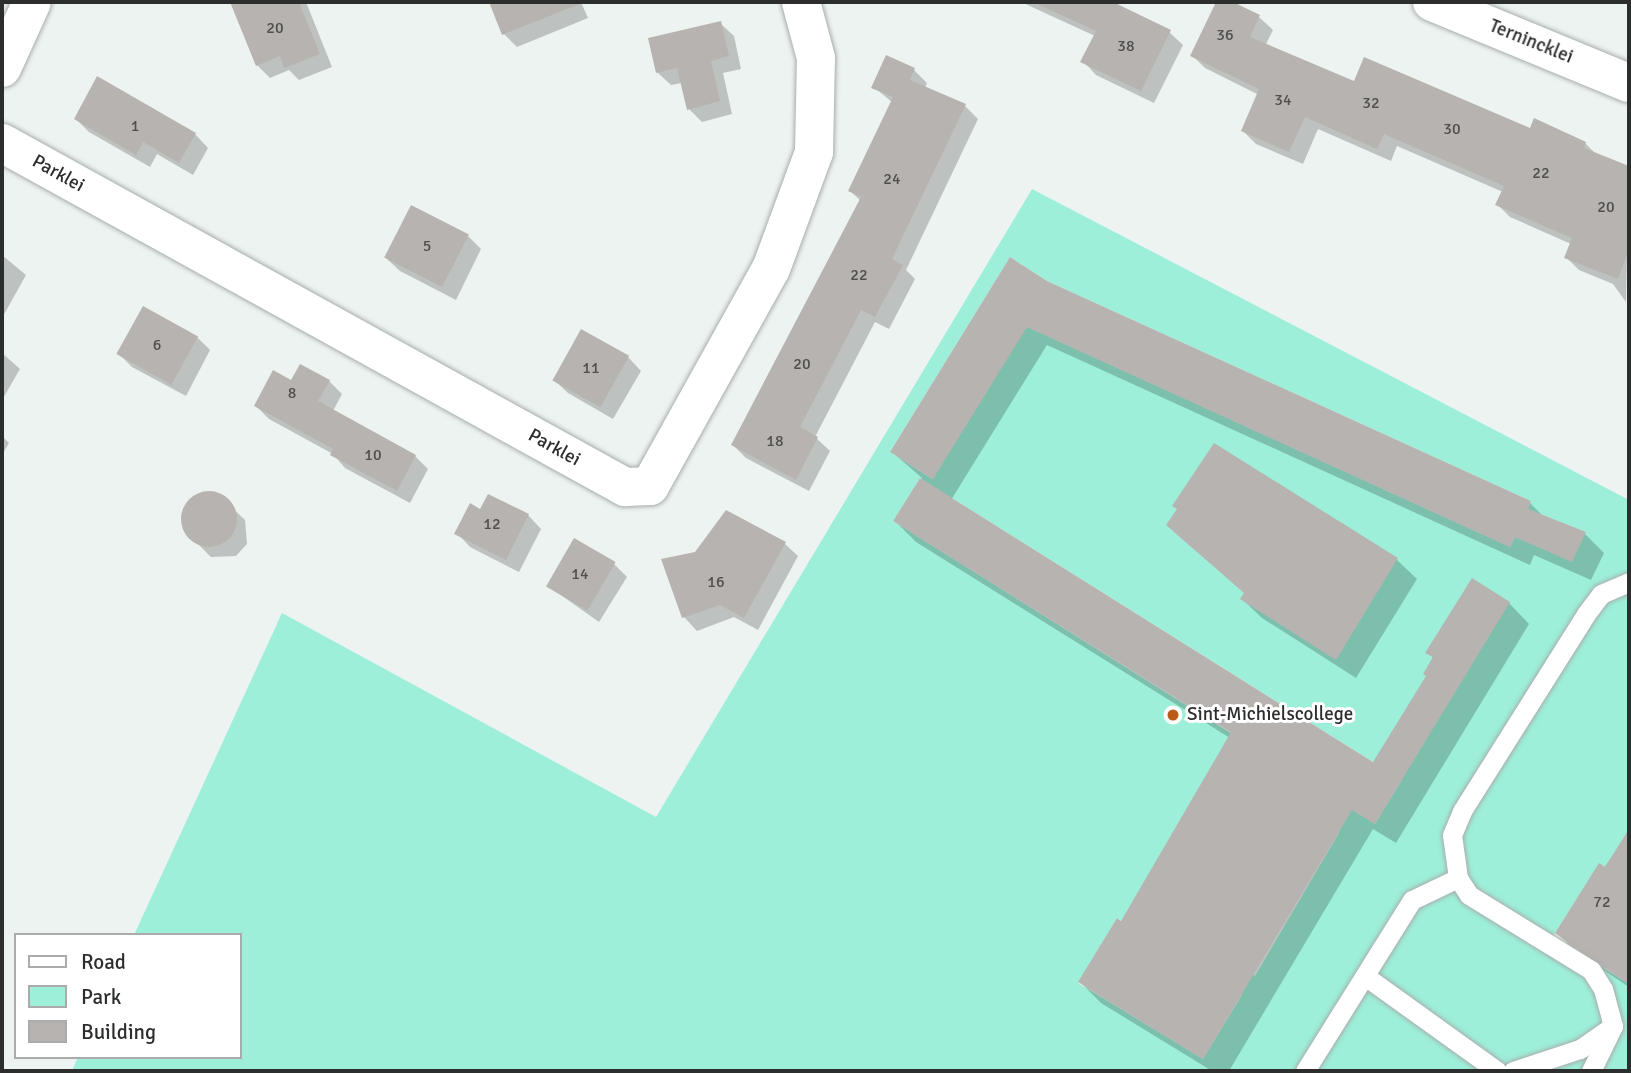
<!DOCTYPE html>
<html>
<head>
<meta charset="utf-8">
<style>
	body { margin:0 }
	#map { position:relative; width:1631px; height:1073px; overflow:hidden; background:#edf3f1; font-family:Signika,sans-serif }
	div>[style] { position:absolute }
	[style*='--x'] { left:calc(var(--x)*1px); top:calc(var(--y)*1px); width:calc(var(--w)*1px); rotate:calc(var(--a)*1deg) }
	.green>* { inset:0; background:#9defd9 }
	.shadow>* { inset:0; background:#0003 }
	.building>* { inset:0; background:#b7b3b0; transform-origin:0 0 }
	.round { border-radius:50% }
	.roads { filter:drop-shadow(0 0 2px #a8adac) drop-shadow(0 0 2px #a8adac) }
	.service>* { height:19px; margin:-9.5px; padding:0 9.5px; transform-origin:9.5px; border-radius:9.5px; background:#fff }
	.minor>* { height:38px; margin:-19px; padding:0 19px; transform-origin:19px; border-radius:19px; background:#fff }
	.dots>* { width:19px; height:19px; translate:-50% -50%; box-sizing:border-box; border:4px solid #fff; border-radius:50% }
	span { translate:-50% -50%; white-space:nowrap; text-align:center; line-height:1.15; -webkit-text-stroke:6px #fff; paint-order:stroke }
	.number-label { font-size:16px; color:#4f4f4e }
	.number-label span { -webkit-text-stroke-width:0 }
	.street-label { font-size:19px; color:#2c2e2d }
	.poi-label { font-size:19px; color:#2c2e2d }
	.left { translate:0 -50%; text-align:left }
	.frame { position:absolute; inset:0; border:4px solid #2c2e2d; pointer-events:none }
	.legend { position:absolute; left:14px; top:933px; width:228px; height:126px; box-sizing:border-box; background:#fff; border:2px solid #ababab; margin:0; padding:9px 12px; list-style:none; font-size:21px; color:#2c2e2d }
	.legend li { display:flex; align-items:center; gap:14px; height:35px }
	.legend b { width:35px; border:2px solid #ababab }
</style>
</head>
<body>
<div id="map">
	<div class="green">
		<i style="clip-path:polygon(evenodd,1032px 189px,1629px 500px,1629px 841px,1624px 838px,1605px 867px,1599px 864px,1553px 936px,1629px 984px,1629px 1071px,72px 1071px,78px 1057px,240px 1057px,240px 935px,134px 935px,282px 613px,656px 817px,1032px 189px,1010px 257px,1047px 281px,1531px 501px,1528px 509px,1585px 532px,1572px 561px,1515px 537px,1510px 547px,1023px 325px,932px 479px,890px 452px,1010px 257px,1032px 189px,920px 478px,1402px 780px,1375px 824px,893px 521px,920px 478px,1032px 189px,1215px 760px,1339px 833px,1255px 976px,1132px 903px,1215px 760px,1032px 189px,1117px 918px,1242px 995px,1203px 1059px,1078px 983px,1117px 918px)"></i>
	</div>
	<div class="shadow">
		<i style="clip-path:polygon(232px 2px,306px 2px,332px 67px,299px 80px,289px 70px,270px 78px,257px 65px)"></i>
		<i style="clip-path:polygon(491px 2px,581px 2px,588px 18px,517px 47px,504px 34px)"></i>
		<i style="clip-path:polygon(1021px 2px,1109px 2px,1169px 32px,1183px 45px,1154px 103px,1096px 75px,1083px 61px,1095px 36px)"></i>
		<i style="clip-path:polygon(1218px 2px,1229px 2px,1259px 17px,1273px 30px,1265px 46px,1355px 83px,1585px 143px,1597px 155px,1629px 168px,1626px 302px,1613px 284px,1579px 270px,1566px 257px,1571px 244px,1510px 217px,1497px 204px,1503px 192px,1397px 146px,1391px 161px,1318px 129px,1303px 164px,1256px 144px,1243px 131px,1259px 95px,1205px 68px,1192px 55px)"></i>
		<i style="clip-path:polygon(720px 23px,734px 36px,741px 69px,723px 73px,732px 114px,702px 122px,689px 109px,682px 83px,671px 85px,657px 72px)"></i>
		<i style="clip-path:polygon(914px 70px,927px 83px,925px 88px,965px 106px,978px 119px,906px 270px,915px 279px,889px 329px,875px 322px,815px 437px,830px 451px,809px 491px,746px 458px,733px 445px,861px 201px,850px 191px,893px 103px,874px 87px)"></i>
		<i style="clip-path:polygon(98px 79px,195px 134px,208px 148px,193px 175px,157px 154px,150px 167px,89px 132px,76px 119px)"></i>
		<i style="clip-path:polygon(468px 236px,481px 249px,456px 300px,400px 271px,386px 258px)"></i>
		<i style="clip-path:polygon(2px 255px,26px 275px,2px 318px)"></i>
		<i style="clip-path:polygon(1046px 282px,1530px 503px,1545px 518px,1585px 534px,1604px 553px,1591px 580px,1534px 555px,1530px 565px,1047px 345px,951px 500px,1374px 764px,1428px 676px,1434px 659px,1428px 652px,1509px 603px,1529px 624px,1396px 843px,1373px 829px,1229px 1071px,1212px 1071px,1101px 1003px,1080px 982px,1122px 923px,1230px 738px,916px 542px,895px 521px,922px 478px,892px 452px)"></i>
		<i style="clip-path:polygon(197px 337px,210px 350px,186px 396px,132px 367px,119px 354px)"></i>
		<i style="clip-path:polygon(2px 353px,20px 369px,2px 400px)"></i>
		<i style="clip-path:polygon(628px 357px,641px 371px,613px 419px,568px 393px,554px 380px)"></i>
		<i style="clip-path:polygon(329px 381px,342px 394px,333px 411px,415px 456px,428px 469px,410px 503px,345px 468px,333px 454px,269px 419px,256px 406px,292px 382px)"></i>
		<i style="clip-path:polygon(2px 436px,9px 443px,2px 455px)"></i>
		<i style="clip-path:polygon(1215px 445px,1397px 560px,1417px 579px,1356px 678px,1262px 618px,1242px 599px,1245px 594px)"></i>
		<i style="clip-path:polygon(219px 495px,245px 520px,247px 544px,236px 556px,211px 557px,184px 530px,183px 512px,193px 498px)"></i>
		<i style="clip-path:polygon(481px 511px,528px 515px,541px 529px,519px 572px,470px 547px,457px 533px)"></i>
		<i style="clip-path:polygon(784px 543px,798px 556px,758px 630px,734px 617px,697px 631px,684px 617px,663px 560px)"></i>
		<i style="clip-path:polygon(614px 564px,627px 577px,599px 622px,548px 586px)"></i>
		<i style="clip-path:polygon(1624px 840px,1629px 843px,1629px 987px,1576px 952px,1557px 933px)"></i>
	</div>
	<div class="building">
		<i style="clip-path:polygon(230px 2px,299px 2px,320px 54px,284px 68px,280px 56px,256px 66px)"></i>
		<i style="clip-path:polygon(489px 2px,581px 2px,582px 3px,502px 35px)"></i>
		<i style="clip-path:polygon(1033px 2px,1113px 2px,1171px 30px,1141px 91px,1080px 62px,1096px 31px)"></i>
		<i style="clip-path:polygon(1216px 2px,1233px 2px,1260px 15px,1250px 37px,1354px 81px,1364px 57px,1530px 128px,1534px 118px,1586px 142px,1584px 148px,1629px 166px,1629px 249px,1618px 279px,1564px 258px,1572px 238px,1495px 205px,1504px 186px,1384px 134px,1377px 149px,1305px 117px,1289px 152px,1241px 131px,1259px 89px,1190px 56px)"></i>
		<i style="clip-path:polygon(721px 21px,729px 56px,711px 61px,720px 101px,687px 110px,677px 68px,656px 73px,648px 38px)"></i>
		<i style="clip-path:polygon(886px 55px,915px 68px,910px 80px,966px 104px,892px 259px,903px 265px,875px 317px,861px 310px,800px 427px,818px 437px,796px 480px,731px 445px,861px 197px,848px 191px,893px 97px,871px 88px)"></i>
		<i style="clip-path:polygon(97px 76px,196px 133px,179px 163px,143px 142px,136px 155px,74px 119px)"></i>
		<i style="left:411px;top:205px;width:65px;height:59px;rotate:27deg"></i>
		<i style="clip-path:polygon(1010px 257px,1047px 281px,1531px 501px,1528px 509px,1586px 532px,1572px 562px,1515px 537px,1510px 547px,1027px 327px,933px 479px,890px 452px)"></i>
		<i style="left:143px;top:306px;width:63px;height:55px;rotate:29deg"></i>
		<i style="left:581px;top:329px;width:55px;height:59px;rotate:29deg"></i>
		<i style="clip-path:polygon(300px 364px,330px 380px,318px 401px,416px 455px,397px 491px,330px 455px,333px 449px,254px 406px,273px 370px,291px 380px)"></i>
		<i style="clip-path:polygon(1214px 443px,1398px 558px,1336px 660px,1240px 599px,1244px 593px,1166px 525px,1177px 509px,1172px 506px)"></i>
		<i style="clip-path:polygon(920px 478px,1373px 762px,1426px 676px,1423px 674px,1433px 657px,1425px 653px,1472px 578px,1510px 602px,1375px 824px,1352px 810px,1203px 1059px,1078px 982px,1117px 918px,1121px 921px,1231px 732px,893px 521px)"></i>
		<i class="round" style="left:181px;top:491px;width:56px;height:56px"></i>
		<i style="clip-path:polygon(488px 494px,529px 514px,506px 560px,454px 534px,470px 503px,480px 509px)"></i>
		<i style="clip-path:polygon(726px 510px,786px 542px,744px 618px,720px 605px,682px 618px,661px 559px,695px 552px)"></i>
		<i style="left:574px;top:538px;width:48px;height:56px;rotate:30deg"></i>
		<i style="clip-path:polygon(1629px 829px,1629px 984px,1555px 933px,1599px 863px,1605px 867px)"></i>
	</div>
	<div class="roads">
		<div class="service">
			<i style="--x:1365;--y:976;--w:163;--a:35.7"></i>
			<i style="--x:1305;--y:1071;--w:202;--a:-58"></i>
			<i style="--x:1412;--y:900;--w:51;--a:-25.6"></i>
			<i style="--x:1513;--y:1071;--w:71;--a:-18.2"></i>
			<i style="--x:1580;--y:1049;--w:40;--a:-34.9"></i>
			<i style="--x:1591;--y:1071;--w:50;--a:-63.9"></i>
			<i style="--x:1613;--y:1026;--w:38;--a:-105"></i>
			<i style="--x:1603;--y:989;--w:22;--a:-122"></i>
			<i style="--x:1591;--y:970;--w:143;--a:-148.4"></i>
			<i style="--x:1469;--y:895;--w:20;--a:-123"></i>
			<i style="--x:1458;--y:878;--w:43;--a:-97.9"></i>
			<i style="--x:1452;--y:835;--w:26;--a:-67"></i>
			<i style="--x:1462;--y:811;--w:233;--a:-57.8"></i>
			<i style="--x:1586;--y:614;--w:25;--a:-53"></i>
			<i style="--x:1601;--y:594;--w:30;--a:-23"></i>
		</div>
		<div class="minor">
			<i style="--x:1432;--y:2;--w:213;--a:22.4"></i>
			<i style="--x:2;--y:68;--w:72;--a:-65.6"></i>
			<i style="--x:2;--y:143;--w:712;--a:28.91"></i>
			<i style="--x:625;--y:487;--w:25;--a:-2"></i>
			<i style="--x:650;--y:486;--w:248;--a:-60.9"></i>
			<i style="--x:771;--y:269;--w:125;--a:-69.8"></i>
			<i style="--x:814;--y:152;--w:94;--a:-88.8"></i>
			<i style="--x:816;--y:58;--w:58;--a:-105"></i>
		</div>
	</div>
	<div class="dots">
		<i style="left:1173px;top:715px;background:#bb5a18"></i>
	</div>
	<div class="number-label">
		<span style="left:275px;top:28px">20</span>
		<span style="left:1225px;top:35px">36</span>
		<span style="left:1126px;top:46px">38</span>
		<span style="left:1283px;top:100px">34</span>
		<span style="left:1371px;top:103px">32</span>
		<span style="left:135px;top:126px">1</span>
		<span style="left:1452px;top:129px">30</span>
		<span style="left:1541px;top:173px">22</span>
		<span style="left:892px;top:179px">24</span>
		<span style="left:1606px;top:207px">20</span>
		<span style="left:427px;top:246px">5</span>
		<span style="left:859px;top:275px">22</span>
		<span style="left:157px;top:345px">6</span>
		<span style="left:802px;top:364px">20</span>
		<span style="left:591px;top:368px">11</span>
		<span style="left:292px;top:393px">8</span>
		<span style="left:775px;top:441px">18</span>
		<span style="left:373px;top:455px">10</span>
		<span style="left:492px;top:524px">12</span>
		<span style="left:580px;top:574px">14</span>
		<span style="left:716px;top:582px">16</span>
		<span style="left:1602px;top:902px">72</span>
	</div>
	<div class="street-label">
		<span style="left:1531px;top:42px;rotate:22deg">Ternincklei</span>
		<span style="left:58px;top:174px;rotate:29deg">Parklei</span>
		<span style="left:554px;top:448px;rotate:29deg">Parklei</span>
	</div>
	<div class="poi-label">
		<span class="left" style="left:1187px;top:715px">Sint-Michielscollege</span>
	</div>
	<div class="frame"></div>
	<ul class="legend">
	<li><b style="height:9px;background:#fff"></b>Road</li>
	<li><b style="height:19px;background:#9defd9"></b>Park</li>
	<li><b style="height:19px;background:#b7b3b0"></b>Building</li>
	</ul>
</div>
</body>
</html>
